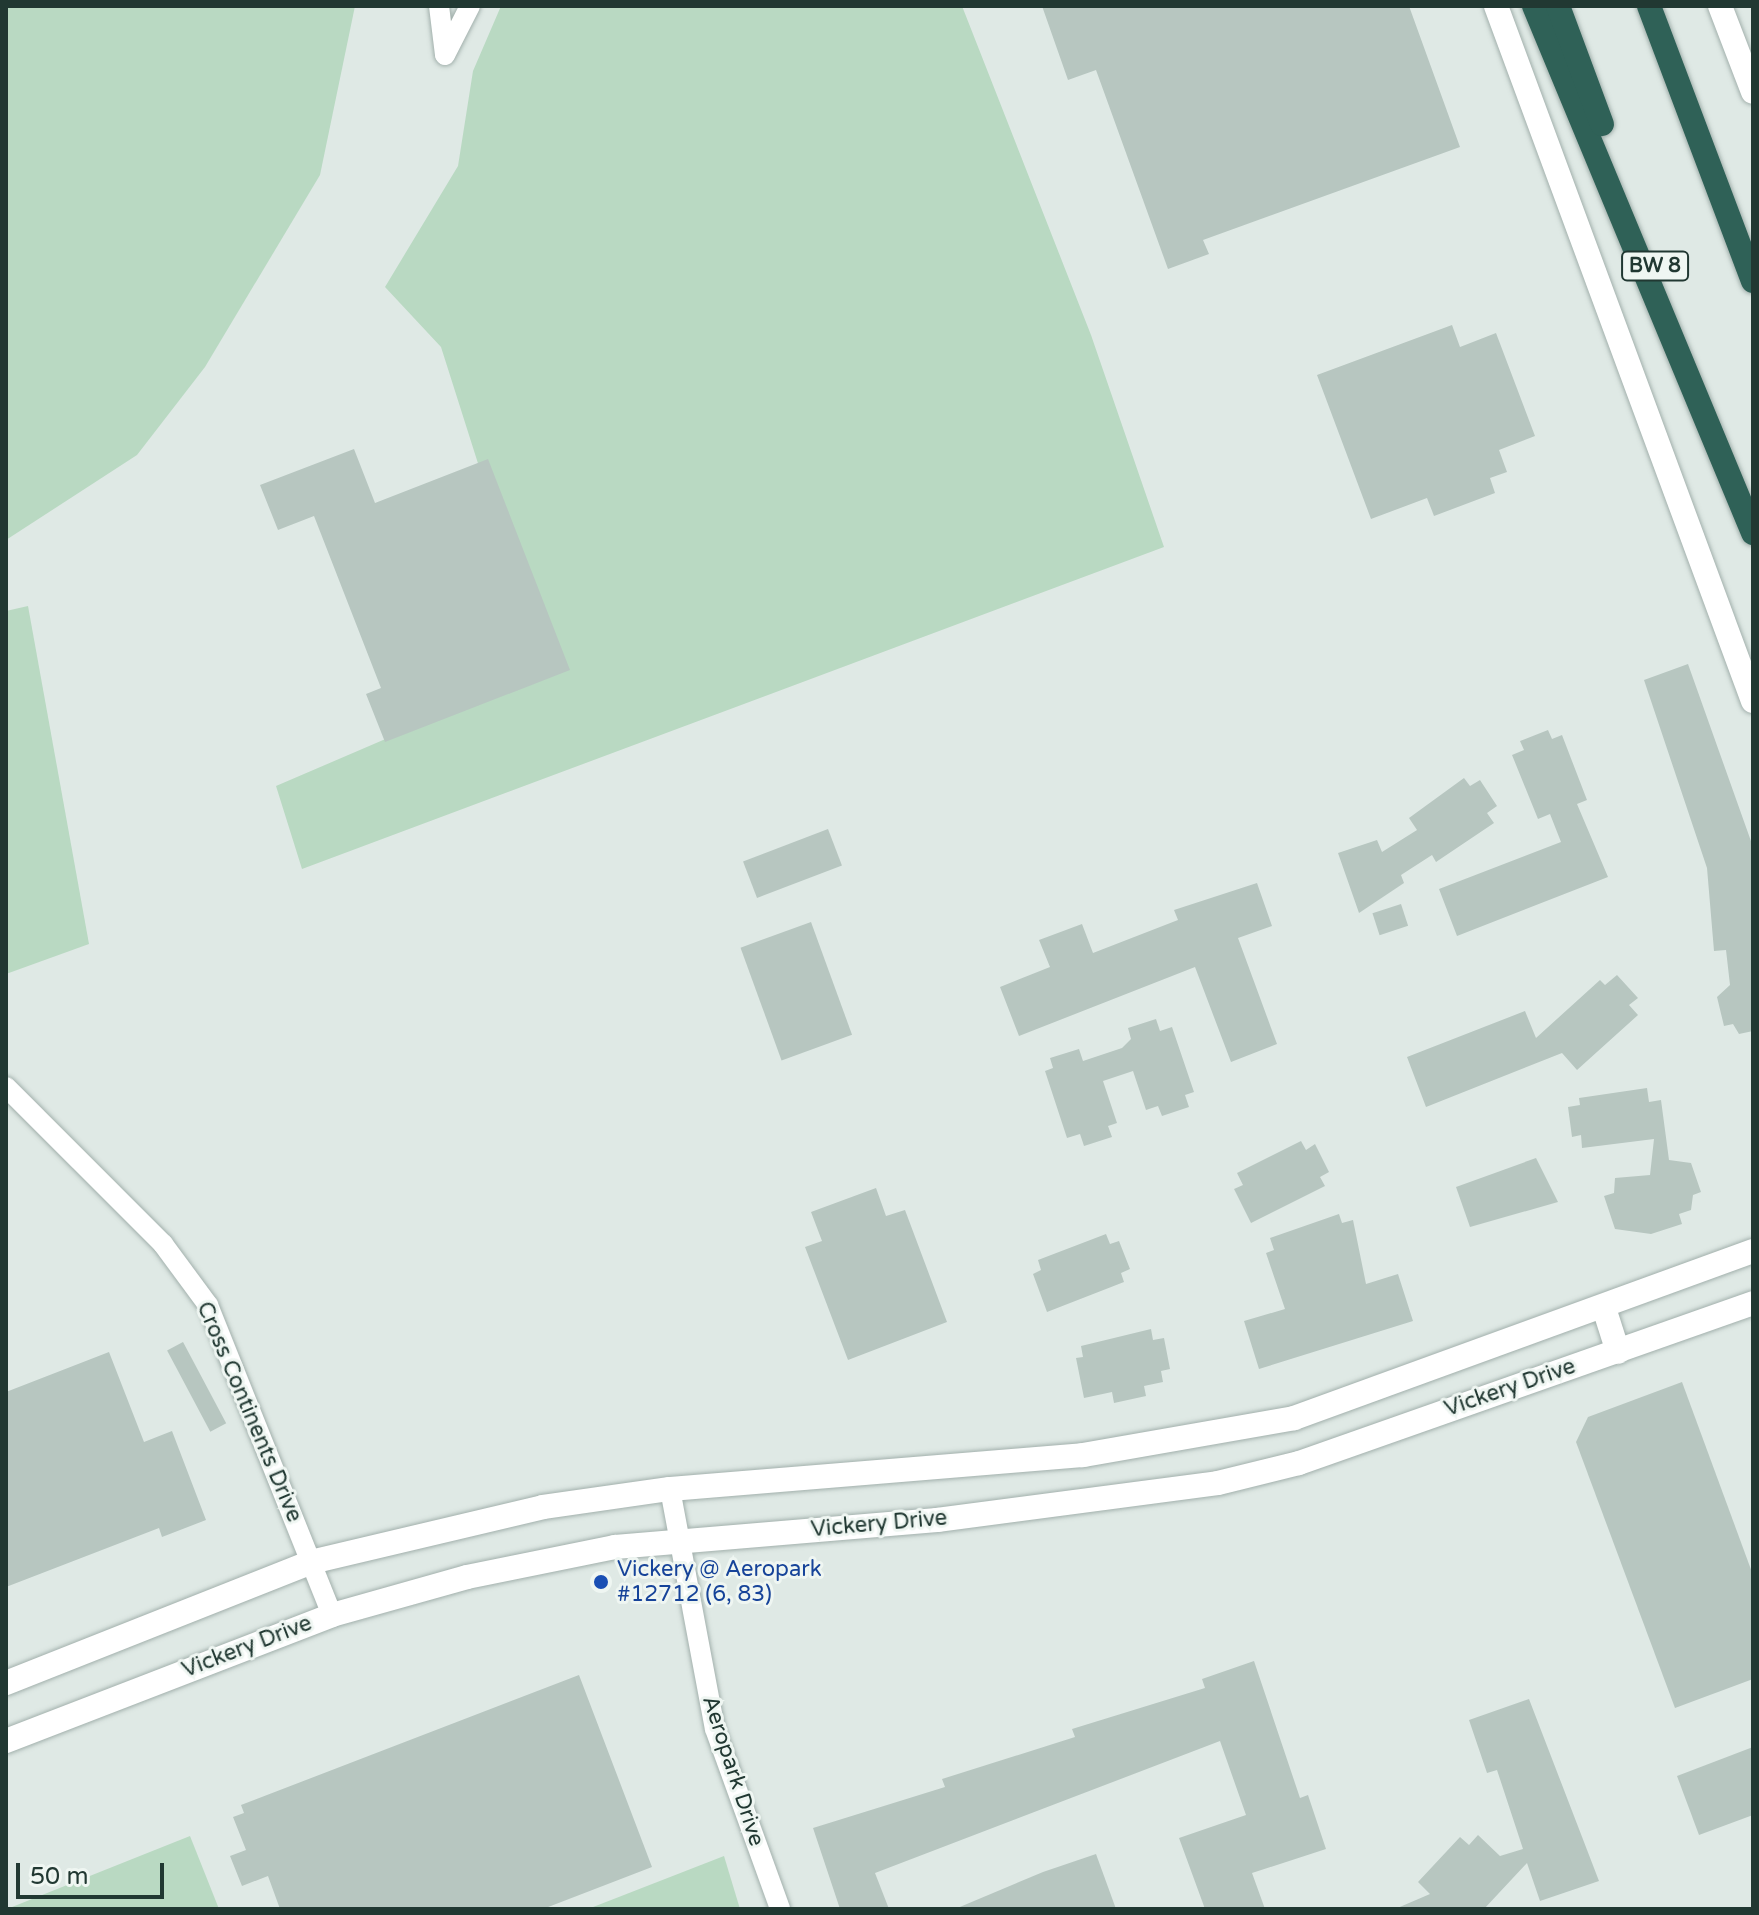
<!DOCTYPE html>
<html>
<head>
<meta charset="utf-8">
<style>
	body { margin:0 }
	#map { position:relative; width:1759px; height:1915px; overflow:hidden; background:#dfe9e5; font-family:"Varela Round",sans-serif }
	div>[style] { position:absolute }
	[style*='--x'] { left:calc(var(--x)*1px); top:calc(var(--y)*1px); width:calc(var(--w)*1px); rotate:calc(var(--a)*1deg) }
	.green>* { inset:0; background:#b9d9c2 }
	.building>* { inset:0; background:#b7c6c0; transform-origin:0 0 }
	.roads { filter:drop-shadow(0 0 2px #a2b0ac) drop-shadow(0 0 2px #a2b0ac) }
	.minor>* { height:20px; margin:-10px; padding:0 10px; transform-origin:10px; border-radius:10px; background:#fff }
	.secondary>* { height:24px; margin:-12px; padding:0 12px; transform-origin:12px; border-radius:12px; background:#fff }
	.motorway>* { height:24px; margin:-12px; padding:0 12px; transform-origin:12px; border-radius:12px; background:#2f6157 }
	.dots>* { width:22px; height:22px; translate:-50% -50%; box-sizing:border-box; border:4px solid #eff6f2; border-radius:50% }
	span { translate:-50% -50%; white-space:nowrap; text-align:center; line-height:1.15; -webkit-text-stroke:6px #eff6f2; paint-order:stroke }
	.shield-label span { padding:2px 6px; background:#eff6f2; border:2px solid; border-radius:6px; -webkit-text-stroke-width:0 }
	.shield-label { font-size:20px; color:#213832; font-weight:700 }
	.street-label { font-size:22px; color:#213832 }
	.transit-label { font-size:22px; color:#164399 }
	.left { translate:0 -50%; text-align:left }
	.frame { position:absolute; inset:0; border:8px solid #213832; pointer-events:none }
	.scale { position:absolute; left:16px; top:1863px; width:148px; height:36px; box-sizing:border-box; border:4px solid #213832; border-top:0; padding-left:10px; font-size:24px; line-height:28px; white-space:nowrap; color:#213832; -webkit-text-stroke:6px #eff6f2; paint-order:stroke }
</style>
</head>
<body>
<div id="map">
	<div class="green">
		<i style="clip-path:polygon(6px 6px,355px 6px,320px 175px,205px 367px,137px 455px,6px 540px)"></i>
		<i style="clip-path:polygon(501px 6px,962px 6px,1091px 335px,1164px 547px,302px 869px,276px 786px,544px 671px,441px 347px,385px 287px,458px 166px,473px 71px)"></i>
		<i style="clip-path:polygon(28px 606px,89px 944px,6px 974px,6px 611px)"></i>
		<i style="clip-path:polygon(190px 1836px,219px 1909px,7px 1909px)"></i>
		<i style="clip-path:polygon(724px 1856px,740px 1909px,588px 1909px)"></i>
	</div>
	<div class="building">
		<i style="clip-path:polygon(1042px 6px,1409px 6px,1460px 147px,1203px 240px,1209px 254px,1168px 269px,1096px 70px,1068px 80px)"></i>
		<i style="clip-path:polygon(1452px 325px,1460px 347px,1496px 333px,1535px 436px,1499px 450px,1507px 472px,1490px 478px,1495px 493px,1434px 516px,1427px 498px,1371px 519px,1317px 375px)"></i>
		<i style="clip-path:polygon(354px 449px,375px 503px,488px 459px,570px 670px,385px 742px,366px 694px,381px 688px,314px 516px,278px 530px,260px 485px)"></i>
		<i style="clip-path:polygon(1688px 664px,1752px 844px,1753px 1031px,1739px 1034px,1733px 1024px,1724px 1026px,1717px 997px,1730px 985px,1726px 950px,1714px 951px,1707px 868px,1644px 680px)"></i>
		<i style="clip-path:polygon(1548px 730px,1552px 739px,1562px 735px,1587px 800px,1577px 804px,1608px 877px,1457px 936px,1439px 889px,1561px 842px,1550px 814px,1538px 819px,1512px 755px,1524px 750px,1520px 741px)"></i>
		<i style="clip-path:polygon(1464px 778px,1470px 786px,1480px 780px,1497px 806px,1487px 813px,1494px 823px,1436px 862px,1432px 855px,1401px 875px,1404px 883px,1359px 913px,1338px 853px,1377px 840px,1382px 852px,1417px 830px,1409px 818px)"></i>
		<i style="left:828px;top:829px;width:39px;height:91px;rotate:69deg"></i>
		<i style="clip-path:polygon(1257px 883px,1272px 926px,1238px 938px,1277px 1044px,1231px 1062px,1195px 967px,1019px 1036px,1000px 987px,1050px 967px,1039px 940px,1082px 924px,1093px 953px,1178px 920px,1174px 910px)"></i>
		<i style="left:1401px;top:904px;width:23px;height:30px;rotate:72deg"></i>
		<i style="left:811px;top:922px;width:120px;height:75px;rotate:70deg"></i>
		<i style="clip-path:polygon(1617px 975px,1638px 998px,1629px 1005px,1638px 1015px,1577px 1070px,1562px 1053px,1426px 1107px,1407px 1057px,1525px 1011px,1536px 1038px,1600px 980px,1605px 985px)"></i>
		<i style="clip-path:polygon(1156px 1019px,1160px 1031px,1172px 1027px,1194px 1092px,1185px 1095px,1189px 1107px,1162px 1116px,1158px 1106px,1146px 1110px,1133px 1071px,1103px 1081px,1117px 1123px,1108px 1126px,1112px 1137px,1084px 1146px,1080px 1134px,1067px 1138px,1045px 1071px,1053px 1068px,1050px 1058px,1079px 1049px,1083px 1061px,1122px 1048px,1131px 1039px,1128px 1028px)"></i>
		<i style="clip-path:polygon(1647px 1088px,1649px 1102px,1661px 1100px,1669px 1160px,1691px 1163px,1701px 1192px,1693px 1195px,1691px 1210px,1679px 1214px,1682px 1224px,1651px 1234px,1615px 1229px,1604px 1196px,1614px 1193px,1615px 1178px,1650px 1175px,1654px 1139px,1582px 1148px,1581px 1135px,1572px 1137px,1568px 1107px,1580px 1105px,1579px 1098px)"></i>
		<i style="clip-path:polygon(1301px 1141px,1306px 1150px,1315px 1144px,1329px 1172px,1320px 1177px,1325px 1186px,1251px 1223px,1234px 1189px,1243px 1185px,1237px 1173px)"></i>
		<i style="clip-path:polygon(1536px 1158px,1558px 1202px,1470px 1227px,1456px 1187px)"></i>
		<i style="clip-path:polygon(876px 1188px,886px 1216px,905px 1210px,947px 1322px,848px 1360px,805px 1247px,822px 1241px,811px 1212px)"></i>
		<i style="clip-path:polygon(1339px 1214px,1342px 1223px,1353px 1220px,1366px 1284px,1398px 1274px,1413px 1321px,1259px 1369px,1244px 1321px,1285px 1309px,1266px 1253px,1274px 1250px,1270px 1238px)"></i>
		<i style="clip-path:polygon(1106px 1234px,1110px 1244px,1119px 1241px,1130px 1269px,1121px 1273px,1124px 1282px,1047px 1312px,1033px 1274px,1041px 1270px,1038px 1260px)"></i>
		<i style="clip-path:polygon(1151px 1329px,1153px 1340px,1164px 1338px,1170px 1369px,1161px 1371px,1163px 1382px,1144px 1386px,1146px 1396px,1114px 1403px,1112px 1392px,1084px 1398px,1076px 1358px,1083px 1357px,1081px 1346px)"></i>
		<i style="left:183px;top:1342px;width:92px;height:18px;rotate:62deg"></i>
		<i style="clip-path:polygon(109px 1352px,144px 1442px,172px 1431px,206px 1520px,162px 1537px,159px 1528px,6px 1587px,6px 1392px)"></i>
		<i style="clip-path:polygon(1682px 1382px,1753px 1575px,1753px 1679px,1675px 1708px,1576px 1442px,1588px 1417px)"></i>
		<i style="clip-path:polygon(1254px 1661px,1300px 1798px,1308px 1795px,1326px 1849px,1252px 1873px,1265px 1909px,1205px 1909px,1179px 1838px,1246px 1815px,1220px 1741px,875px 1873px,889px 1909px,840px 1909px,813px 1828px,945px 1787px,942px 1779px,1075px 1737px,1072px 1729px,1205px 1688px,1202px 1679px)"></i>
		<i style="clip-path:polygon(579px 1675px,652px 1867px,543px 1909px,280px 1909px,268px 1876px,242px 1886px,230px 1856px,246px 1850px,233px 1817px,244px 1813px,241px 1805px)"></i>
		<i style="clip-path:polygon(1529px 1699px,1599px 1881px,1540px 1901px,1527px 1863px,1484px 1909px,1395px 1909px,1430px 1894px,1418px 1882px,1460px 1837px,1469px 1845px,1478px 1835px,1500px 1856px,1523px 1849px,1497px 1770px,1487px 1773px,1469px 1720px)"></i>
		<i style="clip-path:polygon(1753px 1747px,1753px 1815px,1699px 1835px,1677px 1776px)"></i>
		<i style="clip-path:polygon(1096px 1854px,1116px 1909px,955px 1909px,1043px 1872px)"></i>
	</div>
	<div class="roads">
		<div class="minor">
			<i style="--x:439;--y:6;--w:49;--a:83"></i>
			<i style="--x:445;--y:55;--w:55;--a:-63"></i>
			<i style="--x:6;--y:1087;--w:222;--a:45"></i>
			<i style="--x:163;--y:1244;--w:76;--a:53.6"></i>
			<i style="--x:208;--y:1305;--w:334;--a:68.2"></i>
			<i style="--x:670;--y:1489;--w:244;--a:79.4"></i>
			<i style="--x:715;--y:1729;--w:191;--a:70.1"></i>
		</div>
		<div class="secondary">
			<i style="--x:1496;--y:6;--w:741;--a:69.71"></i>
			<i style="--x:1720;--y:6;--w:92;--a:69"></i>
			<i style="--x:1604;--y:1308;--w:46;--a:72.3"></i>
			<i style="--x:6;--y:1683;--w:328;--a:-21.6"></i>
			<i style="--x:311;--y:1562;--w:238;--a:-13.3"></i>
			<i style="--x:543;--y:1507;--w:128;--a:-8.1"></i>
			<i style="--x:670;--y:1489;--w:414;--a:-4.7"></i>
			<i style="--x:1083;--y:1455;--w:214;--a:-9.9"></i>
			<i style="--x:1294;--y:1418;--w:488;--a:-20"></i>
			<i style="--x:6;--y:1741;--w:350;--a:-21.1"></i>
			<i style="--x:332;--y:1615;--w:140;--a:-15.7"></i>
			<i style="--x:467;--y:1577;--w:151;--a:-11.5"></i>
			<i style="--x:615;--y:1547;--w:323;--a:-4.8"></i>
			<i style="--x:937;--y:1520;--w:283;--a:-7.5"></i>
			<i style="--x:1218;--y:1483;--w:83;--a:-13.9"></i>
			<i style="--x:1299;--y:1463;--w:481;--a:-19.4"></i>
		</div>
		<div class="motorway">
			<i style="--x:1534;--y:6;--w:571;--a:67.43"></i>
			<i style="--x:1558;--y:6;--w:126;--a:69.6"></i>
			<i style="--x:1649;--y:6;--w:294;--a:69.3"></i>
		</div>
	</div>
	<div class="dots">
		<i style="left:601px;top:1582px;background:#1a4fb4"></i>
	</div>
	<div class="shield-label">
		<span style="left:1655px;top:266px">BW 8</span>
	</div>
	<div class="street-label">
		<span style="left:1510px;top:1388px;rotate:-19deg">Vickery Drive</span>
		<span style="left:249px;top:1412px;rotate:67deg">Cross Continents Drive</span>
		<span style="left:879px;top:1524px;rotate:-5deg">Vickery Drive</span>
		<span style="left:247px;top:1647px;rotate:-21deg">Vickery Drive</span>
		<span style="left:733px;top:1771px;rotate:72deg">Aeropark Drive</span>
	</div>
	<div class="transit-label">
		<span class="left" style="left:617px;top:1582px">Vickery @ Aeropark<br>#12712 (6, 83)</span>
	</div>
	<div class="frame"></div>
	<div class="scale">50 m</div>
</div>
</body>
</html>
